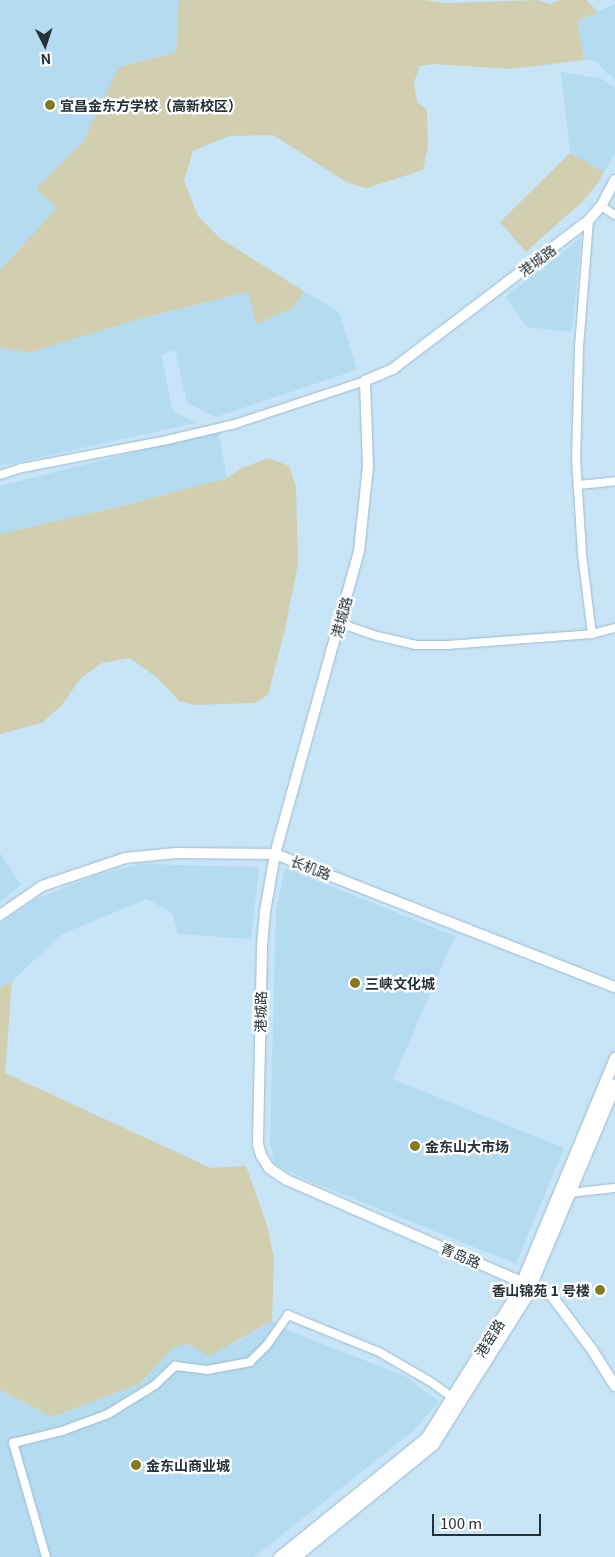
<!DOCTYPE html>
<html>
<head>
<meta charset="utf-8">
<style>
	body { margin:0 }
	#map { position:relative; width:615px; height:1557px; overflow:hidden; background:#c7e5f7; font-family:Georgia,"Noto Sans SC",serif }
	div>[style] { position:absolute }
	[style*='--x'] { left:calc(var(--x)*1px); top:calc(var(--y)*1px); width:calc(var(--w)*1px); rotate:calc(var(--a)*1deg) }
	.built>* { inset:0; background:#b4dbf0 }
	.green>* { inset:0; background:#d2cfb0 }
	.roads { filter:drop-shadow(0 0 1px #9dbbcc) drop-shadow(0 0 1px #9dbbcc) }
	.street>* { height:8px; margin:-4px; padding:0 4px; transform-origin:4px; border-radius:4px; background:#fff }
	.secondary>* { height:10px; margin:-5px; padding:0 5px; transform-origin:5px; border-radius:5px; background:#fff }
	.primary>* { height:11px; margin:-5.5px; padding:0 5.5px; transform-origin:5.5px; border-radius:5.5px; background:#fff }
	.dots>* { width:14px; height:14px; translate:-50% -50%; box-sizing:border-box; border:2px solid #fff; border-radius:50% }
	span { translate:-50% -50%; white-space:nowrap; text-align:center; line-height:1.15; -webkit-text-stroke:4.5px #fff; paint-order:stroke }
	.poi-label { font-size:14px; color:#253138; font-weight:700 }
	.left { translate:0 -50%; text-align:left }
	.right { translate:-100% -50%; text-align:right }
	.street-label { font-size:14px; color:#253138 }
	.north { position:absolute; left:20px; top:20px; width:50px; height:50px; -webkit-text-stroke:4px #fff; paint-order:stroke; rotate:176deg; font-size:14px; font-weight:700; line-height:20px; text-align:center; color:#253138 }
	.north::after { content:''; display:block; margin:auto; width:18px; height:22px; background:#253138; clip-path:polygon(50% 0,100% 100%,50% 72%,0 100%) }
	.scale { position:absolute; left:432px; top:1514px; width:109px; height:22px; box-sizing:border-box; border:2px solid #253138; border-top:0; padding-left:6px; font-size:15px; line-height:18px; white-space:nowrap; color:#253138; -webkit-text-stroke:4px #fff; paint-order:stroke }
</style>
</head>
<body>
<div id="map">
	<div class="built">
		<i style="clip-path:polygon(0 0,179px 0,176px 52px,119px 67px,82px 143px,36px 189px,58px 208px,0 270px)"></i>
		<i style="clip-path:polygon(615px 4px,615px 80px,595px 61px,584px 60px,577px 20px)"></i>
		<i style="clip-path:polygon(561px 72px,602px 79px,615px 88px,615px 152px,604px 172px,570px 153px)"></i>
		<i style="clip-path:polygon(581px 238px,572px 332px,527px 327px,505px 297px)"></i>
		<i style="clip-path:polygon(304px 291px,339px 312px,357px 370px,216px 417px,187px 403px,175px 350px,161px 355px,173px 411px,196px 423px,0 466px,0 347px,28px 353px,143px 318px,248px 292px,293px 308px)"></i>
		<i style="clip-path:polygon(218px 431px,227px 478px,122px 506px,0 534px,0 486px)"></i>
		<i style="clip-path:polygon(0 853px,21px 885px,0 902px)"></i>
		<i style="clip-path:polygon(142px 864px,259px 867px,251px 939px,178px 934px,172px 913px,147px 899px,62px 934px,12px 981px,0 988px,0 923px,36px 899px,96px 875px)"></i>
		<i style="clip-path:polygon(285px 868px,455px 936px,393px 1079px,564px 1148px,516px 1264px,302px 1178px,275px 1164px,270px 1144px,276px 908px)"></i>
		<i style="clip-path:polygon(272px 1321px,289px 1331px,405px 1376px,439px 1402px,412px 1432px,254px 1557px,0 1557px,0 1390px,53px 1417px,139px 1384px,174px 1347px,187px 1344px,235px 1343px)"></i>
	</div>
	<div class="green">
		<i style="clip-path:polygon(179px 0,425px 0,445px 3px,537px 0,550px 4px,560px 0,586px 0,598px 12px,577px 21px,584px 60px,511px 69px,433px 64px,420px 66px,414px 82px,417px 102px,427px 110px,428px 147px,423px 170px,367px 188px,348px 183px,273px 135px,229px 136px,193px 151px,184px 181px,198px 216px,221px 239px,304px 291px,293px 308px,256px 324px,248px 292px,143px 318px,28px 353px,0 347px,0 270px,57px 208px,36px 189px,82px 143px,119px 67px,176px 52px)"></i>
		<i style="clip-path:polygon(570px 153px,604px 172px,596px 186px,584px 200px,526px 252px,500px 222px)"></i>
		<i style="clip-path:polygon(269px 458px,289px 466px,296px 487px,298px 564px,285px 629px,268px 695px,254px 703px,193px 705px,179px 701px,156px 677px,130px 658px,102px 663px,81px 678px,61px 706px,42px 723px,0 734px,0 534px,122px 506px,227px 478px,242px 468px)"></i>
		<i style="clip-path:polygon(12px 981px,5px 1073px,211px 1168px,246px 1166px,267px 1225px,274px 1258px,272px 1321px,209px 1356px,187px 1344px,174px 1347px,139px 1384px,52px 1417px,0 1390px,0 988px)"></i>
	</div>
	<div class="roads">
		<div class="street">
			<i style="--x:601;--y:206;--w:17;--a:33"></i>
			<i style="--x:589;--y:220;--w:127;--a:94.5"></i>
			<i style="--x:579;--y:347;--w:111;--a:91.5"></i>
			<i style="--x:576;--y:458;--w:96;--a:86.4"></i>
			<i style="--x:582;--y:554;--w:81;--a:82.9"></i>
			<i style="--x:0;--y:475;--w:23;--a:-18"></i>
			<i style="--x:22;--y:468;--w:148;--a:-10.9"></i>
			<i style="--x:167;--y:440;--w:70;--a:-13.2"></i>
			<i style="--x:235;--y:424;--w:137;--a:-18.3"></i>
			<i style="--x:579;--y:485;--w:36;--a:-6"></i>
			<i style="--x:339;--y:623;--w:40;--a:18.9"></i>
			<i style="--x:377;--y:636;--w:40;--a:13"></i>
			<i style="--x:416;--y:645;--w:31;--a:0"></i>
			<i style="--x:447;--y:645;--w:145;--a:-4.3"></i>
			<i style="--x:592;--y:634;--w:24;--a:-15"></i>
			<i style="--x:569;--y:1193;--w:46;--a:-6.2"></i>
			<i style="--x:46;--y:1557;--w:119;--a:-106.1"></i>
			<i style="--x:13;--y:1443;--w:50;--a:-13.8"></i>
			<i style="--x:62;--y:1431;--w:49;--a:-20.3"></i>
			<i style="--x:108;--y:1414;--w:55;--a:-31.7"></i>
			<i style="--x:155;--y:1385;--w:28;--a:-44"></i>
			<i style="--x:175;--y:1366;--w:32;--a:7"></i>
			<i style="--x:207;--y:1370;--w:44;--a:-10.5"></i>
			<i style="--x:250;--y:1362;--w:24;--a:-45"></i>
			<i style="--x:267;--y:1345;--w:37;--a:-55"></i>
			<i style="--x:288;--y:1315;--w:98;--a:22.1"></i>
			<i style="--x:379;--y:1352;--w:60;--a:30"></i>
			<i style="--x:431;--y:1382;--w:26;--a:36"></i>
		</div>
		<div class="secondary">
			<i style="--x:615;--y:180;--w:30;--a:118"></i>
			<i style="--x:601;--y:206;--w:18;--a:131"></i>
			<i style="--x:589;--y:220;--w:246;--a:142.8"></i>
			<i style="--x:393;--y:369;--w:30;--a:157"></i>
			<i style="--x:365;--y:381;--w:85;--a:88"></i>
			<i style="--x:368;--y:466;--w:85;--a:96"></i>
			<i style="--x:359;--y:551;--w:314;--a:105.5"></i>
			<i style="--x:275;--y:854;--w:59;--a:99.8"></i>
			<i style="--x:265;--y:912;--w:37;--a:95"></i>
			<i style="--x:262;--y:949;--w:195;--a:91.2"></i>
			<i style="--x:258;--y:1144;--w:11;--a:75"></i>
			<i style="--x:261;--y:1155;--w:15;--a:58"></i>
			<i style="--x:269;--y:1168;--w:22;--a:34"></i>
			<i style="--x:287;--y:1180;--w:288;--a:23.5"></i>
			<i style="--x:551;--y:1295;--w:66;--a:53"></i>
			<i style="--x:591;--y:1348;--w:45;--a:57.7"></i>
			<i style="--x:0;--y:915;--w:51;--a:-34.6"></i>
			<i style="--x:42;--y:886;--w:88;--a:-18.6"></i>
			<i style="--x:125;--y:858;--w:51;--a:-5.6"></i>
			<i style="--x:176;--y:853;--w:99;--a:0.6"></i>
			<i style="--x:275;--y:854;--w:365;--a:21.4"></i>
		</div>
		<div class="primary">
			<i style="--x:279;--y:1557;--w:189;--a:-39"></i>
			<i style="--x:426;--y:1438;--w:171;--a:-57.9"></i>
			<i style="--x:517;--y:1293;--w:255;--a:-67.4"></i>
			<i style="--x:294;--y:1557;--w:179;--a:-39.1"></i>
			<i style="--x:433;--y:1444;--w:173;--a:-57.8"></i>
			<i style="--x:525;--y:1298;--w:232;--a:-67.2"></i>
		</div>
	</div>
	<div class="dots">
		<i style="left:50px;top:105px;background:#847b20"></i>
		<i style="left:355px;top:983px;background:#847b20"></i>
		<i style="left:415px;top:1146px;background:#847b20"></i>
		<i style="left:600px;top:1290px;background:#847b20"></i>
		<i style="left:136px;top:1465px;background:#847b20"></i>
	</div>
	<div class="poi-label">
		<span class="left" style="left:60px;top:105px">宜昌金东方学校（高新校区）</span>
		<span class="left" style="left:365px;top:983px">三峡文化城</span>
		<span class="left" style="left:425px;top:1146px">金东山大市场</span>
		<span class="right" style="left:590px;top:1290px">香山锦苑 1 号楼</span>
		<span class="left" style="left:146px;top:1465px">金东山商业城</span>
	</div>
	<div class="street-label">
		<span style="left:537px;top:260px;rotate:-37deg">港城路</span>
		<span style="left:341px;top:617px;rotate:-75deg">港城路</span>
		<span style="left:311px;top:867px;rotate:21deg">长机路</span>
		<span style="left:260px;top:1012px;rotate:-89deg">港城路</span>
		<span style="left:461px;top:1255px;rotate:23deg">青岛路</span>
		<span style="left:489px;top:1338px;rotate:-58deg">港窑路</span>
	</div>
	<div class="north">N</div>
	<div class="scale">100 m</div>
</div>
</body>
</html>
